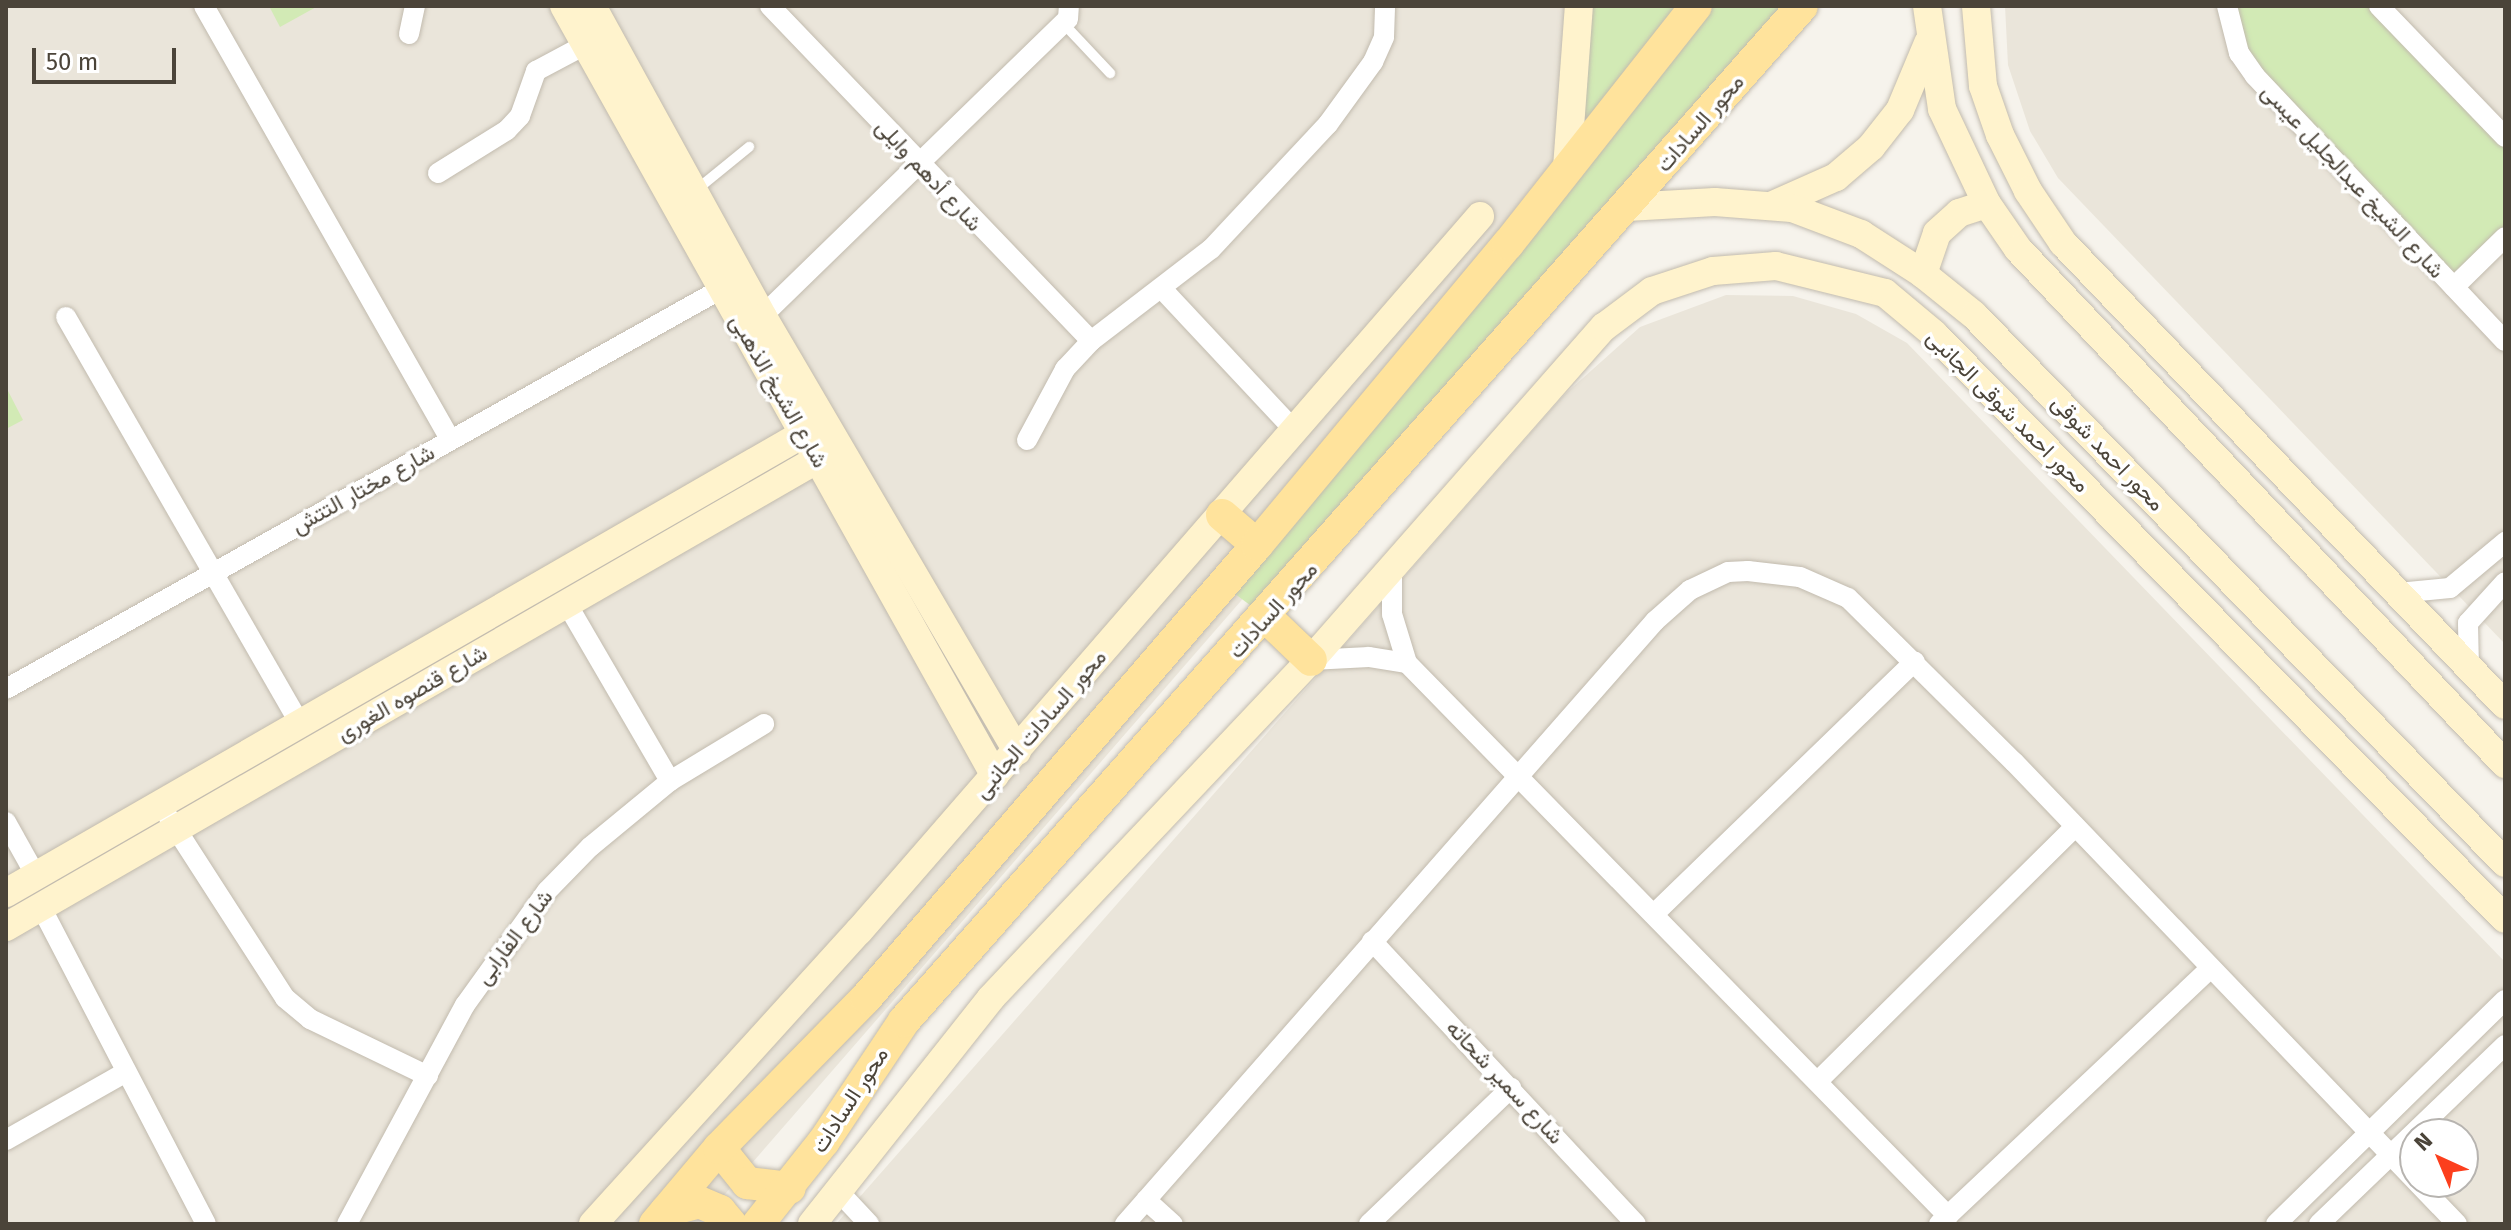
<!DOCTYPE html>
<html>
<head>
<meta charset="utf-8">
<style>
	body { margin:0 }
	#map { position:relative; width:2511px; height:1230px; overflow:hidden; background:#f6f3ec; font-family:"Fira Sans",Vazirmatn,sans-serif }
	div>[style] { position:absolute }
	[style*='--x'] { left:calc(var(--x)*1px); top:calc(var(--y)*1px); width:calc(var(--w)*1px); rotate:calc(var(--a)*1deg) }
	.residential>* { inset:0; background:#eae5da }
	.green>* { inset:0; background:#d2eab5 }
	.roads { filter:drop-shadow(0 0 2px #c2bbae) drop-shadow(0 0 2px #c2bbae) }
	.lane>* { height:10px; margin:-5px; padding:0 5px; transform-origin:5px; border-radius:5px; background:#fff }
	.street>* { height:20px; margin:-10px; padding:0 10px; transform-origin:10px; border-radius:10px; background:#fff }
	.secondary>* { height:28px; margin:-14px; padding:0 14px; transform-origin:14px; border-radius:14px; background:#fff3cd }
	.primary>* { height:32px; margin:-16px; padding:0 16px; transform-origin:16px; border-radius:16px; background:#ffe39c }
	span { translate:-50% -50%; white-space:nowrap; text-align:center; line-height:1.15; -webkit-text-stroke:7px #fff; paint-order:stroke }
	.street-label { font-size:22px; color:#4b4439 }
	.frame { position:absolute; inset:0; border:8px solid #4b4439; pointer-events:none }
	.north { position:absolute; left:2399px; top:1118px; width:80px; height:80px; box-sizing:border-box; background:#fff; border:2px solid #b7b4b0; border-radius:50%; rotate:316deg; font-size:22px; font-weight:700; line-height:32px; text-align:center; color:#4b4439 }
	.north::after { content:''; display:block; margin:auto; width:28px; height:36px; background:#fc3f1d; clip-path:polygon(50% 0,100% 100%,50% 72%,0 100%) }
	.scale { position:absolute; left:32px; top:48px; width:144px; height:36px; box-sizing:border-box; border:4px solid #4b4439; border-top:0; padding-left:10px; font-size:24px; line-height:28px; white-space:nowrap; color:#4b4439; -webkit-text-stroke:6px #fff; paint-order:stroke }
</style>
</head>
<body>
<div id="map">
	<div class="residential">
		<i style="clip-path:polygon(6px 6px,1769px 6px,1587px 203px,699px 1224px,6px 1224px)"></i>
		<i style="clip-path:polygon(2005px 6px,2505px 6px,2505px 644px,2058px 178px,2030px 131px,2008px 65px)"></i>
		<i style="clip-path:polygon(evenodd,1726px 295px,1793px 296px,1856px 314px,1907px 343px,2505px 962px,2505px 1224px,836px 1224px,1564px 395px,1640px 327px,1726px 295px,2415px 1134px,2463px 1134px,2463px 1182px,2415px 1182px,2415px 1134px)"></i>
	</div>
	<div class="green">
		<i style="clip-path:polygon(269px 6px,318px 6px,280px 27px)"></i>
		<i style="clip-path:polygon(1579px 6px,1802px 6px,1266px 617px,1223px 585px,1567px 168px)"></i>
		<i style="clip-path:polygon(2228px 6px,2379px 6px,2505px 137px,2505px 237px,2454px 287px,2255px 76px)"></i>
		<i style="clip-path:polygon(6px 387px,23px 420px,6px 429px)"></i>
	</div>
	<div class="roads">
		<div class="lane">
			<i style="--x:1063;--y:23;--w:69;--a:46.8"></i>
			<i style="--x:695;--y:191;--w:70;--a:-39.2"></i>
		</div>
		<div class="street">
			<i style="--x:204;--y:6;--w:499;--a:60.4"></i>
			<i style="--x:770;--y:6;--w:464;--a:46.2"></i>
			<i style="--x:2227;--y:6;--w:49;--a:75.7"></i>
			<i style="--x:2239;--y:53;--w:28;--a:55"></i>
			<i style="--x:2255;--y:76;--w:364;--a:46.7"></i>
			<i style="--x:2379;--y:6;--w:182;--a:46.1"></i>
			<i style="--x:409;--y:34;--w:29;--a:-78"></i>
			<i style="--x:438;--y:173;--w:81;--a:-31.9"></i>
			<i style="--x:507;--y:130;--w:19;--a:-47"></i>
			<i style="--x:520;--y:116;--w:48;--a:-70.4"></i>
			<i style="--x:536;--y:71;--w:55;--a:-28"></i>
			<i style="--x:2454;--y:287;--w:71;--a:-44.4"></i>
			<i style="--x:1163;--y:290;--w:193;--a:46.9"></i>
			<i style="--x:66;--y:317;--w:469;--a:60.1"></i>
			<i style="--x:755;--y:323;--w:436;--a:-44.2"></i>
			<i style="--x:1068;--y:19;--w:13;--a:-86"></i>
			<i style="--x:1027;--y:440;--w:81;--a:-61.8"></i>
			<i style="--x:1065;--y:369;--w:38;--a:-47"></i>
			<i style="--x:1091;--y:341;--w:151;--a:-37.5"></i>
			<i style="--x:1211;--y:249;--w:171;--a:-46.9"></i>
			<i style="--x:1328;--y:124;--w:77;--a:-54"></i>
			<i style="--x:1373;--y:62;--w:27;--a:-66"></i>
			<i style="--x:1384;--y:37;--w:31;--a:-88"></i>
			<i style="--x:1392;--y:566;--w:48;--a:90"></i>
			<i style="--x:1392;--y:614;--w:51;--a:73"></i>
			<i style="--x:1407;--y:663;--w:774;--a:45.63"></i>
			<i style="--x:2398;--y:593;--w:52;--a:-5.5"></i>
			<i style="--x:2450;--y:588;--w:72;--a:-39.9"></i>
			<i style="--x:567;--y:604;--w:205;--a:59.8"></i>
			<i style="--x:1311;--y:660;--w:58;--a:-3"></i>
			<i style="--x:1369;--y:657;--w:38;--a:9"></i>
			<i style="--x:2469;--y:668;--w:45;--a:-91.3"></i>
			<i style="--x:2468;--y:623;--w:55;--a:-47.9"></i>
			<i style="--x:6;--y:689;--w:819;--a:-29.22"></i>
			<i style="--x:169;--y:818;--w:214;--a:57.2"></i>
			<i style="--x:285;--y:998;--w:33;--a:40"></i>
			<i style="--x:310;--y:1019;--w:131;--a:25.8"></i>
			<i style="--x:6;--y:822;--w:62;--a:60.9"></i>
			<i style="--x:41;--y:907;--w:357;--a:62.5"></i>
			<i style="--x:1654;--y:914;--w:363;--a:-44.1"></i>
			<i style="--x:1372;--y:941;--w:387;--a:47"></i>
			<i style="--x:1818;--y:1081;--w:360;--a:-44.7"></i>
			<i style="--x:6;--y:1140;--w:138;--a:-29.5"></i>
			<i style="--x:839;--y:1192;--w:44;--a:46.8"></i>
			<i style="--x:1146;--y:1200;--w:36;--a:42"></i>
			<i style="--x:347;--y:1224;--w:249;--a:-61.7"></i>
			<i style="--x:465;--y:1005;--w:140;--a:-54.3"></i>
			<i style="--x:547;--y:891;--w:62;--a:-45.7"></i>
			<i style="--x:590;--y:847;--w:104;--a:-39.5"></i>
			<i style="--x:670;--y:781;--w:110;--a:-31.2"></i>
			<i style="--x:1125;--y:1224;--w:803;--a:-48.69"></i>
			<i style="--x:1655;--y:621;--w:47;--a:-41.5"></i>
			<i style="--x:1690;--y:590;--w:42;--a:-25.3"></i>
			<i style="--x:1728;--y:572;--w:20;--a:-3"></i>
			<i style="--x:1748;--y:571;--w:52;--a:6.6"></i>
			<i style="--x:1800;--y:577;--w:52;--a:23.6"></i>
			<i style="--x:1848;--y:598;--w:233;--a:44.7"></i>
			<i style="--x:2014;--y:762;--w:640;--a:46.2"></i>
			<i style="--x:1369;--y:1224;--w:197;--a:-43.8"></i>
			<i style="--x:1939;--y:1224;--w:371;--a:-43.3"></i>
			<i style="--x:2276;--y:1224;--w:320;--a:-44.4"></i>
			<i style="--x:2319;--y:1224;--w:258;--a:-43.9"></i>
		</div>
		<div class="secondary">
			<i style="--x:564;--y:6;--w:882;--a:60.76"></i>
			<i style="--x:592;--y:6;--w:355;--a:61.2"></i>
			<i style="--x:763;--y:317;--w:503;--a:59.66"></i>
			<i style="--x:1927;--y:6;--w:104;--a:81.7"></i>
			<i style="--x:1942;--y:109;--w:105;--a:64.7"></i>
			<i style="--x:1987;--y:204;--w:55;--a:55.4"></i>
			<i style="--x:2018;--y:249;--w:709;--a:46.6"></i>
			<i style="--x:1976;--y:6;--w:80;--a:85"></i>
			<i style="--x:1983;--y:86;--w:52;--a:70.9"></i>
			<i style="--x:2000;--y:135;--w:63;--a:63.4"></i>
			<i style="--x:2028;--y:191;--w:63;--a:56.1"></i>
			<i style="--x:2063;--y:243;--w:639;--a:46.27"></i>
			<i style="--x:1567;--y:168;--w:162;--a:-85.8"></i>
			<i style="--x:1773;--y:205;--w:69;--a:-24"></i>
			<i style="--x:1836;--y:177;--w:46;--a:-40.6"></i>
			<i style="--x:1871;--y:147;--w:47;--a:-51.9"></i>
			<i style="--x:1900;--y:110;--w:73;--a:-67.3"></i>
			<i style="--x:1627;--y:207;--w:88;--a:-3.3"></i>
			<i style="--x:1715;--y:202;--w:77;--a:4.5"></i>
			<i style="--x:1792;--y:208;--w:74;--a:20.6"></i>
			<i style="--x:1861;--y:234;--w:74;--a:32.8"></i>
			<i style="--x:1923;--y:274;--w:65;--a:38.8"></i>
			<i style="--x:1974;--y:315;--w:763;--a:45.9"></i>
			<i style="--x:1923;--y:274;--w:43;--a:-71.1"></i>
			<i style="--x:1937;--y:233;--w:30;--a:-42"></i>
			<i style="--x:1959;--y:213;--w:29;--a:-18"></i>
			<i style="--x:6;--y:893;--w:920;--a:-29.94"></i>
			<i style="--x:6;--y:927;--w:937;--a:-29.96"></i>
			<i style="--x:593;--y:1224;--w:396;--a:-47.8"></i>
			<i style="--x:859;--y:931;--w:947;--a:-49.02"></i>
			<i style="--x:812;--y:1224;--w:288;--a:-51.6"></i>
			<i style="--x:991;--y:998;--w:465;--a:-46.6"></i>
			<i style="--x:1311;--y:660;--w:444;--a:-48.7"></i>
			<i style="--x:1604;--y:327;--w:60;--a:-36.9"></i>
			<i style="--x:1652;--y:291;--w:64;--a:-18.2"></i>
			<i style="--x:1713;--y:271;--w:63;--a:-4.5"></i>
			<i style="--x:1776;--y:266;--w:112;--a:13.9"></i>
			<i style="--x:1885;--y:293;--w:64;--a:39.9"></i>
			<i style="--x:1934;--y:334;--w:817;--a:45.69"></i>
		</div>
		<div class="primary">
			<i style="--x:1222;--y:515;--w:46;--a:40.6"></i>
			<i style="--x:1266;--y:617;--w:62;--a:43.7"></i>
			<i style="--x:719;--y:1148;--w:45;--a:51.3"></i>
			<i style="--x:747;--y:1183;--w:43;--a:6.6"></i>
			<i style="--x:666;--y:1211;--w:34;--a:-15"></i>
			<i style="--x:699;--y:1202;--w:23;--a:23"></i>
			<i style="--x:720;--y:1211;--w:17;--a:50"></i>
			<i style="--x:655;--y:1224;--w:99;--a:-49.9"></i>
			<i style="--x:719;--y:1148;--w:210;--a:-45.6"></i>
			<i style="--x:866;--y:998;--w:598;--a:-49.2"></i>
			<i style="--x:1257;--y:545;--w:392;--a:-50.2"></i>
			<i style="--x:1508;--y:244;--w:303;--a:-51.7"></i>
			<i style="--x:758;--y:1224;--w:106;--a:-51.5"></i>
			<i style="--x:824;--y:1141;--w:144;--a:-56.3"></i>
			<i style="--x:904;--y:1021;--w:1355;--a:-48.5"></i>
		</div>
	</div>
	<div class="street-label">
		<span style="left:1700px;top:123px;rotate:-49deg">محور السادات</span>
		<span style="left:929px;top:175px;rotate:47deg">شارع أدهم وايلى</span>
		<span style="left:2353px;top:181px;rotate:47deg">شارع الشيخ عبدالجليل عيسى</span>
		<span style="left:779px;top:391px;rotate:60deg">شارع الشيخ الذهبى</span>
		<span style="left:2008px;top:411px;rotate:45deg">محور احمد شوقى الجانبى</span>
		<span style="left:2108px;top:453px;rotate:46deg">محور احمد شوقى</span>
		<span style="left:363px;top:489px;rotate:-29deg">شارع مختار التتش</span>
		<span style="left:1273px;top:610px;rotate:-48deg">محور السادات</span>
		<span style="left:412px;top:693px;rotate:-30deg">شارع قنصوه الغورى</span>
		<span style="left:1040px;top:724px;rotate:-49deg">محور السادات الجانبى</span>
		<span style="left:514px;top:937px;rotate:-53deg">شارع الفارابى</span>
		<span style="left:1505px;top:1082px;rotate:47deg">شارع سمير شحاته</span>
		<span style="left:850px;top:1100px;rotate:-57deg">محور السادات</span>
	</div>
	<div class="frame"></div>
	<div class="north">N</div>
	<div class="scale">50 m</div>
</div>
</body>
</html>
